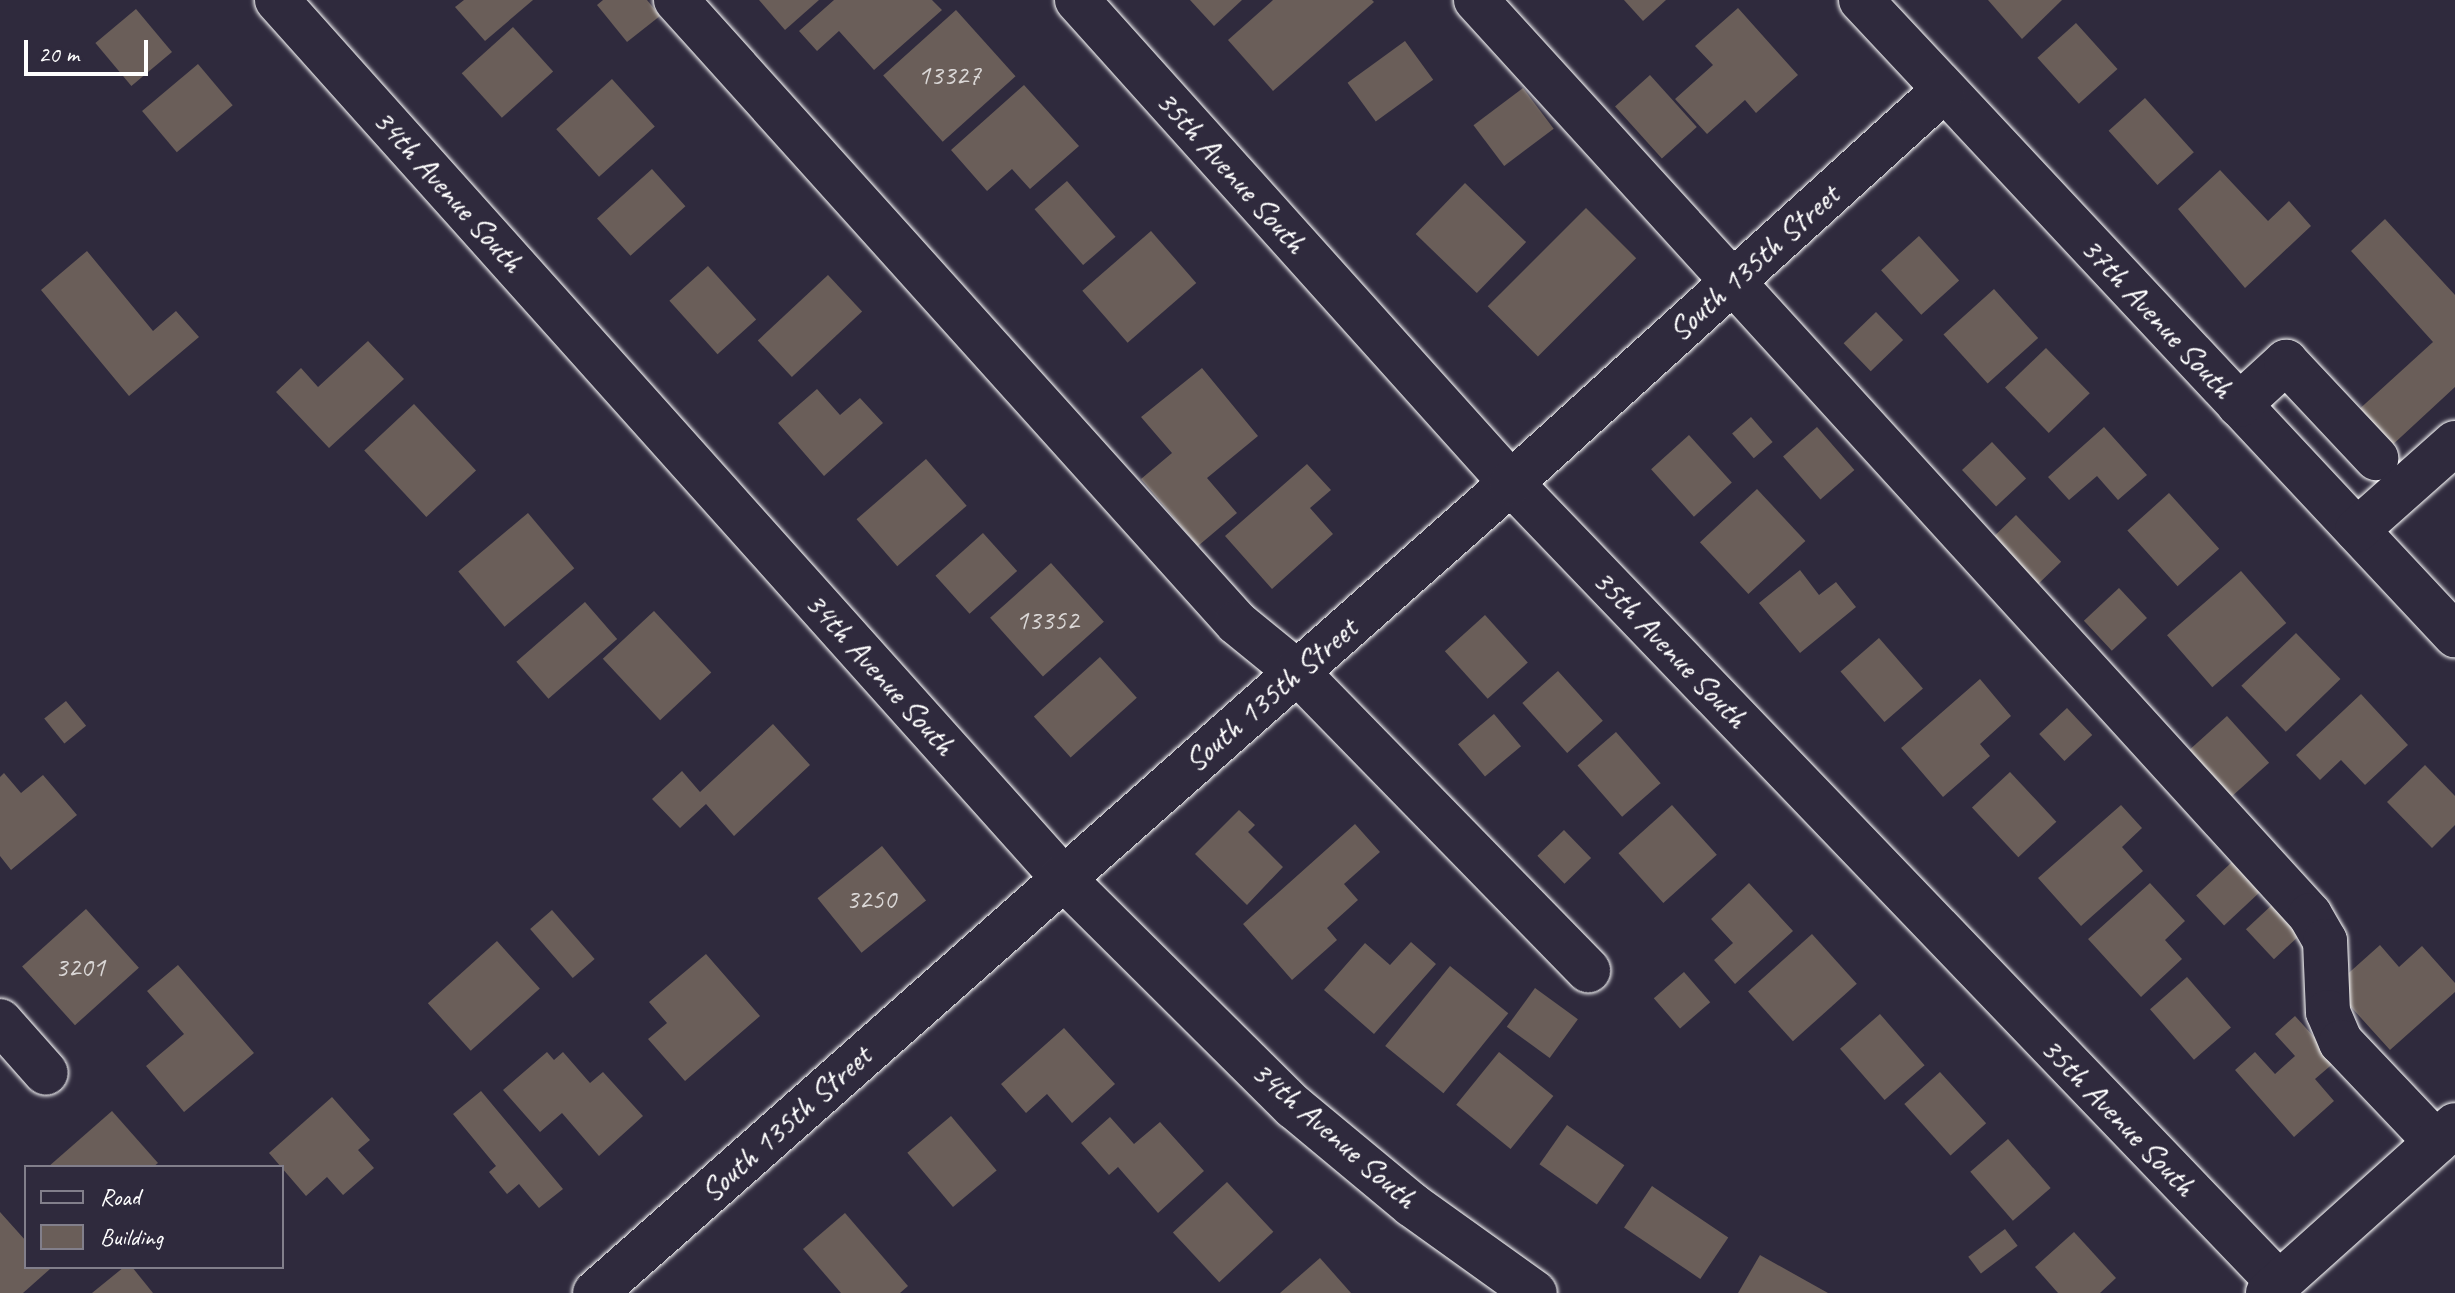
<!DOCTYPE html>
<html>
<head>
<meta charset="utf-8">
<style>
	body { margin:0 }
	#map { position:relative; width:2455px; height:1293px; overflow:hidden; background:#2f2a3d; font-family:Caveat,sans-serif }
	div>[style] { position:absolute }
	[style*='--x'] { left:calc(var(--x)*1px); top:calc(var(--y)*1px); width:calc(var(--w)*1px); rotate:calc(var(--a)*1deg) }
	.building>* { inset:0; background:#6a5e59; transform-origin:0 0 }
	.roads { filter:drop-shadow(0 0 2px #fff) drop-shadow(0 0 2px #fff) }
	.minor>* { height:44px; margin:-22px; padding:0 22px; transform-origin:22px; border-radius:22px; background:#2f2a3d }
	span { translate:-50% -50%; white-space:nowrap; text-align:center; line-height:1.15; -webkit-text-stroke:6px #2f2a3d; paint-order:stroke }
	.number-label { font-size:28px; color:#dad7d6 }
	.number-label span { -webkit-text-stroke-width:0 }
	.street-label { font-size:32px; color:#fff }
	.legend { position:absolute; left:24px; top:1165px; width:260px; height:104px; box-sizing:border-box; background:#2f2a3d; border:2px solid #827f8b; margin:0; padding:10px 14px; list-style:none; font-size:24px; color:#fff }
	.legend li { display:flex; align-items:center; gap:16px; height:40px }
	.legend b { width:40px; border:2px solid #827f8b }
	.scale { position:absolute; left:24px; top:40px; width:124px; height:36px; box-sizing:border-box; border:4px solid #fff; border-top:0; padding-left:10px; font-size:24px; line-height:28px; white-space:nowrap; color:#fff; -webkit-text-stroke:6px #2f2a3d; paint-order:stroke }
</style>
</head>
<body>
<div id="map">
	<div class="building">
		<i style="clip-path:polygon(464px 0,533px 0,485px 41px,455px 7px)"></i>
		<i style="clip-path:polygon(603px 0,647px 0,660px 16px,627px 42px,597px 5px)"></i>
		<i style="clip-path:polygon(759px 0,819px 0,785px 30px)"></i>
		<i style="clip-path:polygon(834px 0,932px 0,942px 10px,874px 70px,839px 31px,817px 51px,799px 31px)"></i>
		<i style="clip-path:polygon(1190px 0,1242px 0,1214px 26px)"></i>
		<i style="clip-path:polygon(1273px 0,1372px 0,1374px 2px,1273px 91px,1228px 40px)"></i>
		<i style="clip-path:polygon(1624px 0,1666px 0,1643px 21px)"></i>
		<i style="clip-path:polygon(1988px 0,2062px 0,2022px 39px)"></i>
		<i style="clip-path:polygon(1738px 8px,1798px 75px,1756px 113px,1745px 100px,1707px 134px,1675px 99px,1713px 65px,1695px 46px)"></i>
		<i style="left:136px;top:9px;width:56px;height:53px;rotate:50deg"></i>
		<i style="left:956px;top:10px;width:89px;height:98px;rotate:48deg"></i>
		<i style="left:2076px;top:23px;width:62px;height:52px;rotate:48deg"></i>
		<i style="left:513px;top:27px;width:60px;height:69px;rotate:48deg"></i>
		<i style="left:1405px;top:41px;width:48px;height:71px;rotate:54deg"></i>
		<i style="left:198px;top:64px;width:54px;height:73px;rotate:50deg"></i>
		<i style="left:1650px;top:75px;width:70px;height:47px;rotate:48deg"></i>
		<i style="left:612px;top:79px;width:64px;height:75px;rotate:48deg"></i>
		<i style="clip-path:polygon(1024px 85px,1079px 146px,1030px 189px,1012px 169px,987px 191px,951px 150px)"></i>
		<i style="left:1523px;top:88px;width:51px;height:62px;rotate:53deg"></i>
		<i style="left:2145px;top:98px;width:73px;height:49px;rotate:48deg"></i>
		<i style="left:652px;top:169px;width:50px;height:74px;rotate:48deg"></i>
		<i style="clip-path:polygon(2220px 170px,2268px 221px,2289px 201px,2311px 226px,2245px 288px,2178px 209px)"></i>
		<i style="left:1067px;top:181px;width:74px;height:43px;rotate:49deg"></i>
		<i style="left:1465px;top:183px;width:85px;height:71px;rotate:44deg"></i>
		<i style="left:1586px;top:208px;width:71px;height:139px;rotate:45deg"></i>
		<i style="clip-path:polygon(2385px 219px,2455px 295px,2455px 387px,2388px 449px,2355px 413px,2433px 342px,2351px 251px)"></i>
		<i style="left:1151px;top:231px;width:69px;height:91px;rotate:49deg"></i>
		<i style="left:1919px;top:236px;width:60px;height:51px;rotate:48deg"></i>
		<i style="clip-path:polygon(87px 251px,153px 331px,176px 311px,199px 337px,129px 396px,41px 290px)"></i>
		<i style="left:708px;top:266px;width:72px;height:52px;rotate:48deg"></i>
		<i style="left:828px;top:275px;width:50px;height:96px;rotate:47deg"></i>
		<i style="left:1994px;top:289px;width:66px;height:68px;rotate:48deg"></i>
		<i style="left:1876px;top:312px;width:39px;height:45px;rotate:46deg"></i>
		<i style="clip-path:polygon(368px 341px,404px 379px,329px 448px,276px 392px,301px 368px,318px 387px)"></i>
		<i style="left:2046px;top:348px;width:63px;height:57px;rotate:46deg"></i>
		<i style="clip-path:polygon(1202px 368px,1258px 436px,1207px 478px,1237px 513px,1198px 546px,1141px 479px,1172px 453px,1141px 417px)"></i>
		<i style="clip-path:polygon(817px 389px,840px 415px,860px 398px,883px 423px,824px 476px,778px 423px)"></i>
		<i style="left:414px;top:404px;width:91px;height:68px;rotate:47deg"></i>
		<i style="left:1751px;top:417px;width:33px;height:25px;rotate:49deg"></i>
		<i style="left:1817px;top:427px;width:57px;height:45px;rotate:49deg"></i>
		<i style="clip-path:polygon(2104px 427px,2147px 475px,2118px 500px,2097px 476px,2069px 500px,2048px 477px)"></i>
		<i style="left:1689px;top:435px;width:64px;height:51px;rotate:48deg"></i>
		<i style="left:1992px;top:442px;width:50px;height:41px;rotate:47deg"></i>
		<i style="left:926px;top:459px;width:62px;height:92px;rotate:49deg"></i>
		<i style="clip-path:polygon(1307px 464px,1331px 490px,1310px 508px,1333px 534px,1272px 589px,1225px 536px)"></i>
		<i style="left:1757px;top:489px;width:71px;height:78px;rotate:47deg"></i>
		<i style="left:2169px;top:493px;width:75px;height:56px;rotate:48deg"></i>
		<i style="left:528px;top:513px;width:72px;height:91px;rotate:50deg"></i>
		<i style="left:2016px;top:515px;width:65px;height:38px;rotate:46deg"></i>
		<i style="left:983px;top:533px;width:51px;height:64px;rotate:48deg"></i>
		<i style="left:1051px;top:563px;width:79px;height:82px;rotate:48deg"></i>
		<i style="clip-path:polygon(1800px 570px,1819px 595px,1836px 582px,1856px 607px,1800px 653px,1759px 603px)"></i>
		<i style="left:2241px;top:571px;width:69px;height:98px;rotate:49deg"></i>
		<i style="left:2119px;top:588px;width:41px;height:48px;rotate:47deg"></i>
		<i style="left:585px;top:602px;width:49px;height:91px;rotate:49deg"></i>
		<i style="left:654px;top:611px;width:84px;height:70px;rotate:47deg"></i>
		<i style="left:1485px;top:615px;width:64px;height:54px;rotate:48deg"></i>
		<i style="left:2296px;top:633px;width:64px;height:76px;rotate:46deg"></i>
		<i style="left:1879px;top:638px;width:67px;height:51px;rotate:49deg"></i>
		<i style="left:1100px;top:657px;width:55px;height:89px;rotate:48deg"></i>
		<i style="left:1558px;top:671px;width:67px;height:48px;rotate:48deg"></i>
		<i style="clip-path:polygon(1980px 679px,2011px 716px,1980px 744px,1990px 756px,1943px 797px,1901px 748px)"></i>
		<i style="clip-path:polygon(2361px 694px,2408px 745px,2365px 785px,2341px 760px,2320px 780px,2296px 755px)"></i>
		<i style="left:66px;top:701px;width:32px;height:28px;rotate:51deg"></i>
		<i style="left:2067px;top:708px;width:37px;height:38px;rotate:47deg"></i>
		<i style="left:1494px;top:714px;width:42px;height:47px;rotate:50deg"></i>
		<i style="left:2227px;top:716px;width:63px;height:56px;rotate:48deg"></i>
		<i style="clip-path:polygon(773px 724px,810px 765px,734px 836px,706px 804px,680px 828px,652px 799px,682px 771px,700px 792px)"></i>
		<i style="left:1616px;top:732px;width:68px;height:51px;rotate:49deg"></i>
		<i style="clip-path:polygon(2425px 765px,2455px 796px,2455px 825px,2432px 848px,2387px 802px)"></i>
		<i style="left:2010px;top:772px;width:68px;height:52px;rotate:47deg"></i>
		<i style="clip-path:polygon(4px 773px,21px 793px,43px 775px,77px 815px,11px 870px,0 856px,0 777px)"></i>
		<i style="left:1672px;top:805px;width:67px;height:72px;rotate:48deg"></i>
		<i style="clip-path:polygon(2121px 805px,2142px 828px,2122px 847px,2143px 871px,2081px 926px,2038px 878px)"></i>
		<i style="clip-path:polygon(1239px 810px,1255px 825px,1248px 832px,1283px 867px,1247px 905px,1195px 854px)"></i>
		<i style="clip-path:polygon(1355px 824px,1380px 852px,1344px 884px,1358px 900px,1327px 928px,1337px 940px,1292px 980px,1243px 924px)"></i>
		<i style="left:1564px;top:830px;width:39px;height:37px;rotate:46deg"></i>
		<i style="left:882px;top:846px;width:70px;height:83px;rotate:51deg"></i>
		<i style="left:2232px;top:862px;width:41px;height:49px;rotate:47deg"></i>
		<i style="clip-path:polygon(1749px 883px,1793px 931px,1735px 984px,1714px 960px,1733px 943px,1711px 919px)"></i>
		<i style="clip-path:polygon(2150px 883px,2185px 921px,2165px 940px,2182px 959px,2141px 997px,2088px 939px)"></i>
		<i style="left:2273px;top:904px;width:41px;height:37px;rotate:47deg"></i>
		<i style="left:86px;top:909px;width:79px;height:86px;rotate:48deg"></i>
		<i style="left:552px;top:910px;width:65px;height:29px;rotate:49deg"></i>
		<i style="left:1812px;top:934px;width:67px;height:86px;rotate:48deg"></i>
		<i style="left:497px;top:941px;width:64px;height:93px;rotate:48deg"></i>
		<i style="clip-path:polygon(1411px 942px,1436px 964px,1374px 1034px,1324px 990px,1365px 943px,1390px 965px)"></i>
		<i style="clip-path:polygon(2380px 945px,2399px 967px,2422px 946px,2455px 983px,2455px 992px,2390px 1050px,2333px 987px)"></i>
		<i style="clip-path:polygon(706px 954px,760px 1016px,685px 1081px,648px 1039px,667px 1023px,649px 1002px)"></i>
		<i style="clip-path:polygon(178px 965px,254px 1053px,184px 1112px,146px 1066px,184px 1034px,147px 991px)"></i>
		<i style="left:1450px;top:966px;width:75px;height:103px;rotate:39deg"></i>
		<i style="left:1684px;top:972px;width:40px;height:40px;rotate:49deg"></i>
		<i style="left:2187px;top:977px;width:67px;height:49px;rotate:49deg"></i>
		<i style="left:1535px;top:988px;width:53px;height:48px;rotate:36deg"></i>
		<i style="left:1880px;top:1014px;width:68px;height:53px;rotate:49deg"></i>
		<i style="clip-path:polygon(2295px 1016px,2336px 1061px,2315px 1079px,2334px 1101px,2294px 1137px,2235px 1070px,2255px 1052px,2275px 1074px,2295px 1056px,2275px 1034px)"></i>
		<i style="clip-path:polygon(1064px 1028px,1115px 1084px,1072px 1123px,1047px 1094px,1026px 1113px,1001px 1084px)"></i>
		<i style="clip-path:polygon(547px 1052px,554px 1060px,563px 1052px,590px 1083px,603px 1072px,643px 1116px,599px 1156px,562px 1113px,540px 1132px,503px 1090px)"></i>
		<i style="left:1499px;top:1052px;width:70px;height:68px;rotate:39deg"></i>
		<i style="left:1940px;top:1072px;width:69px;height:48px;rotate:48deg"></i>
		<i style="clip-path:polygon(481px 1091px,563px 1189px,539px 1208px,519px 1184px,507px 1194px,489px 1172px,496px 1166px,453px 1114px)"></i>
		<i style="clip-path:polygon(332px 1097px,370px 1140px,358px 1150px,374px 1168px,343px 1195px,327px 1177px,306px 1196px,269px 1153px)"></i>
		<i style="clip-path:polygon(112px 1111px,158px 1163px,153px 1167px,48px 1167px)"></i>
		<i style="left:951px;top:1116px;width:71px;height:57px;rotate:50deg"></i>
		<i style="clip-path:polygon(1110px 1117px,1134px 1144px,1160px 1122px,1204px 1171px,1158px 1213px,1118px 1167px,1109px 1175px,1081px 1143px)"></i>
		<i style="left:1567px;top:1125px;width:70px;height:48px;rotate:35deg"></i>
		<i style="left:2008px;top:1139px;width:65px;height:50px;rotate:49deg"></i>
		<i style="left:1227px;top:1182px;width:68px;height:74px;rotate:47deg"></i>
		<i style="left:1652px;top:1186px;width:92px;height:50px;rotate:34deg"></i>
		<i style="clip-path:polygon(0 1212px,26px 1241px,26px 1267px,50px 1269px,23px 1293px,0 1293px)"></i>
		<i style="clip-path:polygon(845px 1213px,908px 1286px,900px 1293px,841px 1293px,803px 1249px)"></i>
		<i style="left:2005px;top:1229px;width:21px;height:46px;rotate:53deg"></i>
		<i style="clip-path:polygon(2074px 1232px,2116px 1278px,2100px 1293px,2058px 1293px,2035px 1267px)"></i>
		<i style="clip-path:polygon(1760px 1255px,1828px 1293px,1738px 1293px)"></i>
		<i style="clip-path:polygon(1320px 1258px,1351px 1293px,1280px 1293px)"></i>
		<i style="clip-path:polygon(124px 1267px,132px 1267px,153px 1293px,92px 1293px)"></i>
	</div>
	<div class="roads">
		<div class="minor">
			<i style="--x:277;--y:0;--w:1178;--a:48.16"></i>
			<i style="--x:1063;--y:878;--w:325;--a:44.8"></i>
			<i style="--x:1294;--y:1107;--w:153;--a:39.7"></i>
			<i style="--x:1412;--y:1205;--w:151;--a:35.6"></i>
			<i style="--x:676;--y:0;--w:838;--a:48"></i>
			<i style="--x:1237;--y:623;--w:77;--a:39.2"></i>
			<i style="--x:1297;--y:672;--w:417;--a:45.7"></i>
			<i style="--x:1077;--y:0;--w:649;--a:48.06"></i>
			<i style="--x:1511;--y:483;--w:1109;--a:46.17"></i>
			<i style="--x:1476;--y:0;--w:1238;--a:47.65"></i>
			<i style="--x:2310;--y:915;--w:30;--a:60"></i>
			<i style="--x:2325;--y:941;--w:71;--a:87.6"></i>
			<i style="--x:2328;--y:1012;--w:33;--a:67"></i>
			<i style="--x:2341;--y:1042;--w:138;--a:46.5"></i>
			<i style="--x:1861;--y:0;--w:870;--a:46.91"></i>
			<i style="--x:2239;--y:405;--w:64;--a:-42.5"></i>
			<i style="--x:2286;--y:362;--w:132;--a:46.8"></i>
			<i style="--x:2357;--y:530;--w:131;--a:-41.6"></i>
			<i style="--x:0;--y:1021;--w:69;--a:48.5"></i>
			<i style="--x:595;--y:1293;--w:1223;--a:-41.49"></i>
			<i style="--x:1511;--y:483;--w:583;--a:-42.22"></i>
			<i style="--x:2268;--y:1293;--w:251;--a:-41.9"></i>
		</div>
	</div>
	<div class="number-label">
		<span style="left:949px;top:75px">13327</span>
		<span style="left:1047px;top:620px">13352</span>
		<span style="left:871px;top:899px">3250</span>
		<span style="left:80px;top:967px">3201</span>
	</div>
	<div class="street-label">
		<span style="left:1231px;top:172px;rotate:48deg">35th Avenue South</span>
		<span style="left:448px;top:191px;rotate:48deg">34th Avenue South</span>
		<span style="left:1754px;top:263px;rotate:-42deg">South 135th Street</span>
		<span style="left:2157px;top:318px;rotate:47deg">37th Avenue South</span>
		<span style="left:1670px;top:649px;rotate:46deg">35th Avenue South</span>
		<span style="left:880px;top:674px;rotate:48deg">34th Avenue South</span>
		<span style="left:1271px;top:695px;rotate:-41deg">South 135th Street</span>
		<span style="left:2118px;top:1117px;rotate:46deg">35th Avenue South</span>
		<span style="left:786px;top:1124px;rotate:-42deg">South 135th Street</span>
		<span style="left:1334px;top:1135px;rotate:41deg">34th Avenue South</span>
	</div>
	<ul class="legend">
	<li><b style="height:10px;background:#2f2a3d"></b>Road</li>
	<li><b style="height:22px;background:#6a5e59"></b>Building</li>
	</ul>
	<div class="scale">20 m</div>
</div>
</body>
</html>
